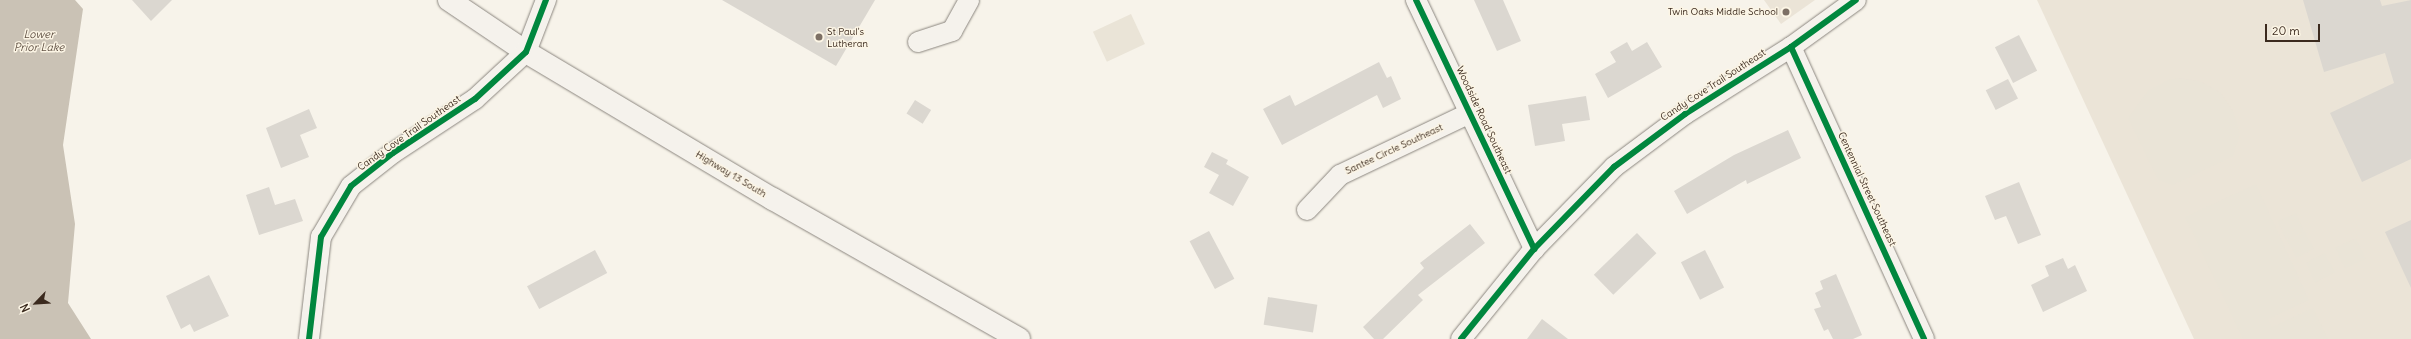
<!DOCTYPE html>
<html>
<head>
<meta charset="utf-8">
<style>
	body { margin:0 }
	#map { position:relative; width:2411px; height:339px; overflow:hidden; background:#f7f3ea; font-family:Delius,sans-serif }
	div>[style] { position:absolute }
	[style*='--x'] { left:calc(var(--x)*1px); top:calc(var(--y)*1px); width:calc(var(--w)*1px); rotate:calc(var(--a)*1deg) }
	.built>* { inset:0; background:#ebe4d7 }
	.green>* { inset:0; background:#eae4d7; transform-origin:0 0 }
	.water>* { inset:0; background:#cac2b5 }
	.building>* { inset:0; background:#dbd7d0; transform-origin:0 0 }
	.roads { filter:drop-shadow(0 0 1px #8b867f) drop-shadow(0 0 1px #8b867f) }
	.minor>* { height:20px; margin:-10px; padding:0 10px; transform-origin:10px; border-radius:10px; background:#f5f2ec }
	.major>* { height:22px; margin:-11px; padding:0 11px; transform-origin:11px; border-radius:11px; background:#f5f2ec }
	.cycleway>* { height:6px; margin:-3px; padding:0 3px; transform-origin:3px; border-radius:3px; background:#00873e }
	.dots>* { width:11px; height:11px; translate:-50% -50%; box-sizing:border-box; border:2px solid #fcf5e5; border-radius:50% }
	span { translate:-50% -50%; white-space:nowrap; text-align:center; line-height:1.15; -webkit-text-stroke:3px #fcf5e5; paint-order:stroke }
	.poi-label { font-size:10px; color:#3b2a1e }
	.right { translate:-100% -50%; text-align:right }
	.left { translate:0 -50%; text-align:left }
	.street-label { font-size:10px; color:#3b2a1e }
	.water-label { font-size:11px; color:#605144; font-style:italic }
	.north { position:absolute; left:16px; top:283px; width:40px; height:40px; -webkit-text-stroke:3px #fcf5e5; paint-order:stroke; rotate:245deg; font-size:11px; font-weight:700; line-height:16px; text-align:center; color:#3b2a1e }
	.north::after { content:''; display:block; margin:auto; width:14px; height:18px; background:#3b2a1e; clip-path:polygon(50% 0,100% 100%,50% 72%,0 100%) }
	.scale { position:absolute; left:2265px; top:24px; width:55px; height:18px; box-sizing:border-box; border:2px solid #3b2a1e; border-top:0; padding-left:5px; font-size:12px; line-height:14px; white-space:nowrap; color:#3b2a1e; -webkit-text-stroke:3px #fcf5e5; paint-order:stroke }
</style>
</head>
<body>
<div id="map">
	<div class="built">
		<i style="clip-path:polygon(1764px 0,1815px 0,1781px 24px)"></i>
		<i style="clip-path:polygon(2037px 0,2411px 0,2411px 339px,2194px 339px)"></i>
	</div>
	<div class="green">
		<i style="left:1131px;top:14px;width:33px;height:42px;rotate:65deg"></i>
		<i style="clip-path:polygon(2179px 78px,2200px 81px,2221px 93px,2233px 111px,2240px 134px,2233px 156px,2173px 185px,2158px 180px,2128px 118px,2148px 91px,2167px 80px)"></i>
		<i style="clip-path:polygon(2256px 184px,2309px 300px,2268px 319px,2272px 327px,2313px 308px,2328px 339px,2243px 339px,2185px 217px)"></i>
		<i style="left:2296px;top:213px;width:20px;height:20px;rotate:66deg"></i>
		<i style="left:2305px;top:231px;width:20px;height:20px;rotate:63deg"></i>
		<i style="left:2356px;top:238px;width:23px;height:23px;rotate:65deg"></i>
		<i style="left:2325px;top:253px;width:22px;height:22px;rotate:63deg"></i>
	</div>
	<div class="water">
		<i style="clip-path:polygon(0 0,75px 0,83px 9px,63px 145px,75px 224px,68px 303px,91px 339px,0 339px)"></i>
	</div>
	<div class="building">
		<i style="clip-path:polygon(132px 0,172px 0,151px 21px)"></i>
		<i style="clip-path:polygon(722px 0,875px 0,836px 66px)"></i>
		<i style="clip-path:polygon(1474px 0,1503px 0,1521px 41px,1497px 51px)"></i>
		<i style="clip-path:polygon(2303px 0,2380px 0,2382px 6px,2411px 0,2411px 159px,2362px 182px,2330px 113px,2394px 83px,2385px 53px,2324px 72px)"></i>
		<i style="left:2019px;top:35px;width:40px;height:27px;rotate:63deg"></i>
		<i style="clip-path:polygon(1627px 42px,1632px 51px,1647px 42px,1662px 67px,1608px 98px,1595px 74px,1616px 62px,1610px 52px)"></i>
		<i style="clip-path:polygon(1379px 62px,1387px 78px,1391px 76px,1401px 99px,1383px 108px,1377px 95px,1282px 145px,1263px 109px,1290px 95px,1295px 106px)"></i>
		<i style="left:2008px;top:79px;width:22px;height:25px;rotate:63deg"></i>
		<i style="clip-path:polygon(1586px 96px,1590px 120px,1562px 124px,1565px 141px,1535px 146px,1528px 105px)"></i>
		<i style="left:915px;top:100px;width:19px;height:16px;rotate:32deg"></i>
		<i style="clip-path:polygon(309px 109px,317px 128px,300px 135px,309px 157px,281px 168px,266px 128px)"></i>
		<i style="clip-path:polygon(1788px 130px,1801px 158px,1747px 184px,1746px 180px,1687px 214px,1674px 191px,1734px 155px)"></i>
		<i style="clip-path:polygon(1212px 152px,1228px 160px,1226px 164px,1249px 177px,1233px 206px,1209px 193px,1219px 175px,1204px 167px)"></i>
		<i style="clip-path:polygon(2019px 182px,2041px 235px,2018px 244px,2006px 216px,1995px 220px,1985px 196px)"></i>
		<i style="clip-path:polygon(269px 187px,275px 205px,295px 199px,303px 221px,259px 235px,246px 195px)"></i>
		<i style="clip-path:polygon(2411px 220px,2411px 288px,2385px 232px)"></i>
		<i style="clip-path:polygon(1470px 224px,1485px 243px,1418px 295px,1423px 300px,1383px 339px,1374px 339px,1363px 327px,1424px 268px,1420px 263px)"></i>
		<i style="left:1209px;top:231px;width:54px;height:22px;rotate:62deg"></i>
		<i style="left:1637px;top:233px;width:28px;height:60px;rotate:46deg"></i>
		<i style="left:595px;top:250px;width:26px;height:77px;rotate:62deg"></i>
		<i style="left:1705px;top:250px;width:42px;height:27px;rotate:63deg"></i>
		<i style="clip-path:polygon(2063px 258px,2068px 269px,2075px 265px,2087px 291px,2043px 312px,2031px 285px,2049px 276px,2045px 266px)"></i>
		<i style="clip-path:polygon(1836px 274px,1862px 335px,1853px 339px,1833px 339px,1828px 329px,1824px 331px,1814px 309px,1821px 307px,1815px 293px,1823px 289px,1820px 281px)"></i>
		<i style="clip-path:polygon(209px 275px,229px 316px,194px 332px,190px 324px,181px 329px,166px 296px)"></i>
		<i style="left:1268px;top:297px;width:50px;height:28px;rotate:9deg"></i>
		<i style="clip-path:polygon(1542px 319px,1568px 339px,1527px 339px)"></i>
	</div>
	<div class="roads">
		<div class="minor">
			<i style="--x:1416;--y:0;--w:276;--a:64.6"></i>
			<i style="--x:918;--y:42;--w:36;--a:-18"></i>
			<i style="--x:952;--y:31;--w:35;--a:-61"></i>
			<i style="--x:1791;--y:47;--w:321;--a:65.5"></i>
			<i style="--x:1307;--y:210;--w:48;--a:-46.7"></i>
			<i style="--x:1340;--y:175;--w:144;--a:-25.5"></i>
			<i style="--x:309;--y:339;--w:103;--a:-83.3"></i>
			<i style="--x:321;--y:237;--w:59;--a:-59.5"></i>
			<i style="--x:351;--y:186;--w:53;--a:-38.2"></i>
			<i style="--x:393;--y:153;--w:98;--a:-33.4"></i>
			<i style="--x:475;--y:99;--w:69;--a:-42.7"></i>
			<i style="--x:526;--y:52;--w:56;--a:-69"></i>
			<i style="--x:1461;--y:339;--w:116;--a:-51"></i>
			<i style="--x:1534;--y:249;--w:115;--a:-45.7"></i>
			<i style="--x:1614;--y:167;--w:89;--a:-36.7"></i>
			<i style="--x:1685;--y:114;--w:125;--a:-32.3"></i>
			<i style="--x:1791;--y:47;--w:80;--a:-35.9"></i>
		</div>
		<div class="major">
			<i style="--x:449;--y:0;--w:93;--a:34"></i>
			<i style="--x:526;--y:52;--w:287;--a:30.8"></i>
			<i style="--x:773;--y:199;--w:283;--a:29.6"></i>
		</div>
	</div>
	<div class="cycleway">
		<i style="--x:1416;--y:0;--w:276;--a:64.6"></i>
		<i style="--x:1791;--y:47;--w:321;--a:65.5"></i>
		<i style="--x:309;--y:339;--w:103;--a:-83.3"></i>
		<i style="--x:321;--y:237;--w:59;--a:-59.5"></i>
		<i style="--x:351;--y:186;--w:53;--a:-38.2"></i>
		<i style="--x:393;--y:153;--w:98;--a:-33.4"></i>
		<i style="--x:475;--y:99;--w:69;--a:-42.7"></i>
		<i style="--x:526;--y:52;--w:56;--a:-69"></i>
		<i style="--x:1461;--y:339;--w:116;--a:-51"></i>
		<i style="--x:1534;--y:249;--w:115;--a:-45.7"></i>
		<i style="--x:1614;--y:167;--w:89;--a:-36.7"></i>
		<i style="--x:1685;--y:114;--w:125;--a:-32.3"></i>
		<i style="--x:1791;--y:47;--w:80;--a:-35.9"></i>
	</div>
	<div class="dots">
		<i style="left:1786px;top:12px;background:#7d7065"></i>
		<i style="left:819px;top:37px;background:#7d7065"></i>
	</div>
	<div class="poi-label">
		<span class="right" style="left:1778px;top:12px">Twin Oaks Middle School</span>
		<span class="left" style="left:827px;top:37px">St Paul's<br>Lutheran</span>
	</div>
	<div class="street-label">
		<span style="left:1713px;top:85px;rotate:-33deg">Candy Cove Trail Southeast</span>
		<span style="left:1484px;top:120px;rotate:65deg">Woodside Road Southeast</span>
		<span style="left:409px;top:133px;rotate:-35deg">Candy Cove Trail Southeast</span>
		<span style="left:1394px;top:149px;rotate:-25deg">Santee Circle Southeast</span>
		<span style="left:731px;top:174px;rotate:31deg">Highway 13 South</span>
		<span style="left:1867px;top:189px;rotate:65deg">Centennial Street Southeast</span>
	</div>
	<div class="water-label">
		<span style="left:39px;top:41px">Lower<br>Prior Lake</span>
	</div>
	<div class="north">N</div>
	<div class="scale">20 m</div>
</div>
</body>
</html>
